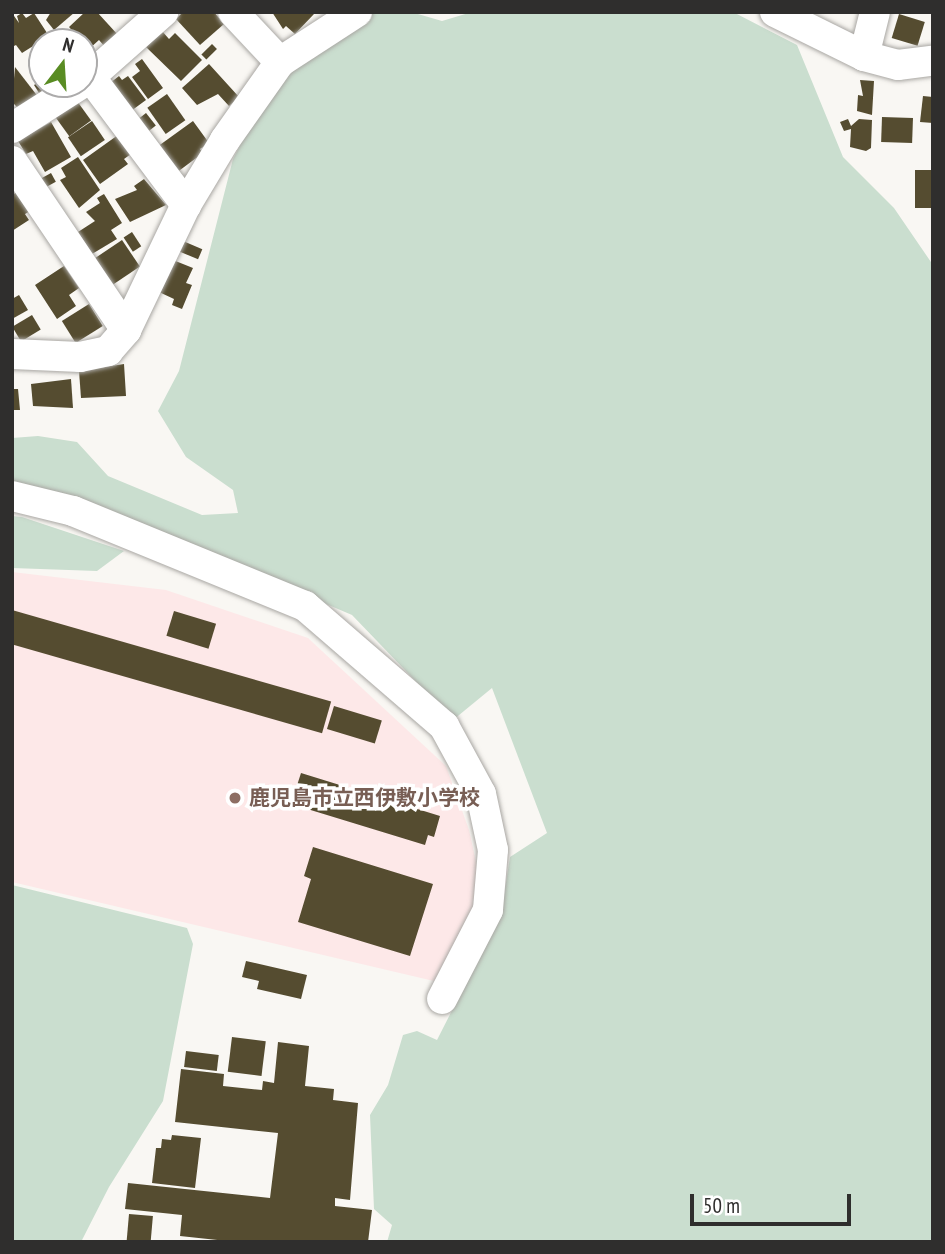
<!DOCTYPE html>
<html>
<head>
<meta charset="utf-8">
<style>
	body { margin:0 }
	#map { position:relative; width:945px; height:1254px; overflow:hidden; background:#f9f7f3; font-family:"PT Sans Narrow","Noto Sans JP",sans-serif }
	div>[style] { position:absolute }
	[style*='--x'] { left:calc(var(--x)*1px); top:calc(var(--y)*1px); width:calc(var(--w)*1px); rotate:calc(var(--a)*1deg) }
	.education>* { inset:0; background:#fde8e8 }
	.green>* { inset:0; background:#cadecf }
	.building>* { inset:0; background:#554c30; transform-origin:0 0 }
	.roads { filter:drop-shadow(0 0 2px #a9a7a3) drop-shadow(0 0 2px #a9a7a3) }
	.minor>* { height:30px; margin:-15px; padding:0 15px; transform-origin:15px; border-radius:15px; background:#fff }
	.dots>* { width:19px; height:19px; translate:-50% -50%; box-sizing:border-box; border:4px solid #fff; border-radius:50% }
	span { translate:-50% -50%; white-space:nowrap; text-align:center; line-height:1.15; -webkit-text-stroke:7px #fff; paint-order:stroke }
	.education-label { font-size:21px; color:#785e54; font-weight:700 }
	.left { translate:0 -50%; text-align:left }
	.frame { position:absolute; inset:0; border:14px solid #2f2e2d; pointer-events:none }
	.north { position:absolute; left:28px; top:28px; width:70px; height:70px; box-sizing:border-box; background:#fff; border:2px solid #acabab; border-radius:50%; rotate:17deg; font-size:19px; font-weight:700; line-height:28px; text-align:center; color:#2f2e2d }
	.north::after { content:''; display:block; margin:auto; width:24px; height:32px; background:#598c23; clip-path:polygon(50% 0,100% 100%,50% 72%,0 100%) }
	.scale { position:absolute; left:690px; top:1194px; width:161px; height:32px; box-sizing:border-box; border:4px solid #2f2e2d; border-top:0; padding-left:9px; font-size:21px; line-height:24px; white-space:nowrap; color:#2f2e2d; -webkit-text-stroke:5px #fff; paint-order:stroke }
</style>
</head>
<body>
<div id="map">
	<div class="education">
		<i style="clip-path:polygon(12px 572px,166px 590px,308px 638px,446px 766px,469px 830px,480px 880px,470px 921px,438px 982px,12px 882px)"></i>
	</div>
	<div class="green">
		<i style="clip-path:polygon(366px 12px,411px 12px,442px 21px,472px 12px,733px 12px,797px 45px,843px 157px,894px 208px,933px 265px,933px 1242px,387px 1242px,392px 1225px,374px 1209px,370px 1115px,388px 1085px,403px 1035px,417px 1031px,437px 1040px,501px 914px,510px 857px,547px 833px,492px 688px,453px 720px,352px 615px,80px 499px,12px 484px,12px 438px,38px 436px,77px 442px,108px 476px,202px 515px,238px 513px,233px 490px,186px 457px,158px 411px,179px 371px,233px 159px,263px 100px,295px 64px)"></i>
		<i style="clip-path:polygon(12px 516px,22px 517px,124px 551px,97px 571px,12px 568px)"></i>
		<i style="clip-path:polygon(12px 885px,187px 928px,193px 944px,163px 1101px,109px 1187px,81px 1242px,12px 1242px)"></i>
	</div>
	<div class="building">
		<i style="clip-path:polygon(51px 12px,75px 12px,54px 30px,46px 20px)"></i>
		<i style="clip-path:polygon(85px 12px,97px 12px,118px 35px,105px 47px,99px 40px,89px 49px,69px 27px)"></i>
		<i style="clip-path:polygon(183px 12px,214px 12px,224px 24px,200px 45px,176px 19px)"></i>
		<i style="clip-path:polygon(272px 12px,312px 12px,314px 14px,295px 34px,286px 26px,283px 29px)"></i>
		<i style="clip-path:polygon(12px 13px,19px 23px,17px 16px,22px 13px,26px 18px,34px 13px,49px 36px,22px 53px,16px 45px,12px 47px)"></i>
		<i style="left:899px;top:14px;width:27px;height:25px;rotate:17deg"></i>
		<i style="clip-path:polygon(162px 31px,169px 39px,175px 33px,202px 60px,181px 81px,146px 47px)"></i>
		<i style="left:212px;top:44px;width:7px;height:15px;rotate:45deg"></i>
		<i style="clip-path:polygon(42px 48px,42px 70px,31px 55px)"></i>
		<i style="clip-path:polygon(142px 59px,163px 88px,148px 99px,132px 77px,140px 71px,135px 64px)"></i>
		<i style="clip-path:polygon(209px 64px,239px 97px,229px 106px,218px 94px,197px 105px,182px 88px)"></i>
		<i style="clip-path:polygon(15px 67px,39px 98px,20px 110px,12px 102px)"></i>
		<i style="clip-path:polygon(119px 76px,122px 80px,128px 76px,146px 100px,131px 111px,110px 83px)"></i>
		<i style="clip-path:polygon(42px 80px,51px 90px,41px 96px,34px 85px)"></i>
		<i style="clip-path:polygon(860px 80px,874px 81px,872px 115px,857px 111px,858px 95px,863px 96px)"></i>
		<i style="left:167px;top:94px;width:32px;height:24px;rotate:55deg"></i>
		<i style="clip-path:polygon(923px 96px,933px 97px,933px 123px,920px 122px)"></i>
		<i style="left:77px;top:101px;width:24px;height:27px;rotate:54deg"></i>
		<i style="left:146px;top:113px;width:16px;height:13px;rotate:52deg"></i>
		<i style="left:882px;top:117px;width:31px;height:25px;rotate:2deg"></i>
		<i style="clip-path:polygon(848px 119px,851px 126px,859px 119px,872px 120px,871px 148px,866px 151px,850px 147px,851px 129px,844px 131px,840px 122px)"></i>
		<i style="left:92px;top:121px;width:23px;height:29px;rotate:56deg"></i>
		<i style="clip-path:polygon(193px 121px,209px 143px,200px 149px,203px 153px,176px 173px,157px 147px)"></i>
		<i style="clip-path:polygon(51px 122px,71px 157px,45px 172px,33px 151px,26px 154px,18px 141px)"></i>
		<i style="clip-path:polygon(118px 135px,131px 154px,124px 159px,128px 164px,100px 184px,83px 160px)"></i>
		<i style="clip-path:polygon(78px 157px,100px 190px,79px 208px,60px 180px,66px 177px,61px 168px)"></i>
		<i style="left:915px;top:170px;width:18px;height:38px"></i>
		<i style="left:51px;top:173px;width:10px;height:14px;rotate:61deg"></i>
		<i style="clip-path:polygon(144px 179px,166px 205px,130px 222px,115px 199px,137px 190px,134px 186px)"></i>
		<i style="clip-path:polygon(17px 192px,30px 211px,25px 214px,29px 220px,12px 231px,12px 195px)"></i>
		<i style="clip-path:polygon(104px 194px,122px 223px,111px 230px,117px 239px,92px 254px,78px 232px,95px 221px,86px 212px,100px 203px,97px 198px)"></i>
		<i style="left:132px;top:232px;width:17px;height:10px;rotate:57deg"></i>
		<i style="left:122px;top:240px;width:32px;height:35px;rotate:56deg"></i>
		<i style="left:183px;top:241px;width:21px;height:11px;rotate:23deg"></i>
		<i style="clip-path:polygon(173px 260px,193px 268px,186px 283px,192px 285px,182px 309px,172px 305px,174px 299px,159px 292px)"></i>
		<i style="clip-path:polygon(64px 266px,79px 288px,69px 295px,76px 306px,57px 319px,35px 285px)"></i>
		<i style="clip-path:polygon(19px 295px,28px 310px,12px 319px,12px 299px)"></i>
		<i style="left:89px;top:304px;width:26px;height:32px;rotate:58deg"></i>
		<i style="left:32px;top:315px;width:17px;height:23px;rotate:59deg"></i>
		<i style="clip-path:polygon(124px 364px,126px 396px,81px 398px,79px 371px)"></i>
		<i style="clip-path:polygon(71px 379px,73px 408px,33px 406px,31px 384px)"></i>
		<i style="clip-path:polygon(12px 389px,18px 389px,20px 410px,12px 410px)"></i>
		<i style="left:12px;top:610px;width:332px;height:33px;rotate:16deg"></i>
		<i style="left:174px;top:611px;width:44px;height:26px;rotate:17deg"></i>
		<i style="left:334px;top:706px;width:50px;height:24px;rotate:17deg"></i>
		<i style="clip-path:polygon(301px 773px,440px 816px,434px 837px,428px 835px,425px 845px,291px 804px)"></i>
		<i style="clip-path:polygon(313px 847px,433px 884px,410px 956px,298px 922px,311px 879px,304px 876px)"></i>
		<i style="clip-path:polygon(246px 961px,307px 975px,301px 999px,257px 989px,259px 981px,242px 977px)"></i>
		<i style="left:232px;top:1037px;width:34px;height:35px;rotate:7deg"></i>
		<i style="clip-path:polygon(278px 1042px,309px 1046px,305px 1086px,334px 1089px,333px 1100px,358px 1103px,350px 1200px,335px 1198px,335px 1206px,372px 1210px,368px 1242px,236px 1242px,180px 1236px,182px 1215px,125px 1209px,128px 1183px,270px 1198px,278px 1133px,175px 1122px,181px 1069px,224px 1074px,223px 1086px,262px 1090px,263px 1081px,274px 1083px)"></i>
		<i style="left:186px;top:1051px;width:33px;height:16px;rotate:7deg"></i>
		<i style="clip-path:polygon(172px 1135px,201px 1138px,195px 1188px,152px 1183px,156px 1148px,161px 1148px,162px 1139px,171px 1140px)"></i>
		<i style="left:129px;top:1214px;width:24px;height:28px;rotate:5deg"></i>
	</div>
	<div class="roads">
		<div class="minor">
			<i style="--x:233;--y:12;--w:69;--a:46.8"></i>
			<i style="--x:775;--y:12;--w:99;--a:26.3"></i>
			<i style="--x:864;--y:56;--w:35;--a:15"></i>
			<i style="--x:898;--y:65;--w:35;--a:-7"></i>
			<i style="--x:864;--y:56;--w:45;--a:-76"></i>
			<i style="--x:91;--y:78;--w:159;--a:53.2"></i>
			<i style="--x:84;--y:82;--w:106;--a:-41.5"></i>
			<i style="--x:12;--y:128;--w:82;--a:-32.5"></i>
			<i style="--x:12;--y:161;--w:204;--a:56"></i>
			<i style="--x:12;--y:354;--w:68;--a:2.5"></i>
			<i style="--x:80;--y:357;--w:29;--a:-12"></i>
			<i style="--x:108;--y:351;--w:28;--a:-49"></i>
			<i style="--x:126;--y:330;--w:139;--a:-64.4"></i>
			<i style="--x:186;--y:205;--w:76;--a:-59"></i>
			<i style="--x:225;--y:140;--w:95;--a:-54.8"></i>
			<i style="--x:280;--y:62;--w:92;--a:-33"></i>
			<i style="--x:12;--y:496;--w:63;--a:13.8"></i>
			<i style="--x:73;--y:511;--w:251;--a:22.3"></i>
			<i style="--x:305;--y:606;--w:184;--a:40.8"></i>
			<i style="--x:444;--y:726;--w:77;--a:61.4"></i>
			<i style="--x:481;--y:794;--w:57;--a:77.9"></i>
			<i style="--x:493;--y:850;--w:60;--a:94.8"></i>
			<i style="--x:488;--y:910;--w:100;--a:117.3"></i>
		</div>
	</div>
	<div class="dots">
		<i style="left:235px;top:798px;background:#8d6e63"></i>
	</div>
	<div class="education-label">
		<span class="left" style="left:249px;top:798px">鹿児島市立西伊敷小学校</span>
	</div>
	<div class="frame"></div>
	<div class="north">N</div>
	<div class="scale">50 m</div>
</div>
</body>
</html>
